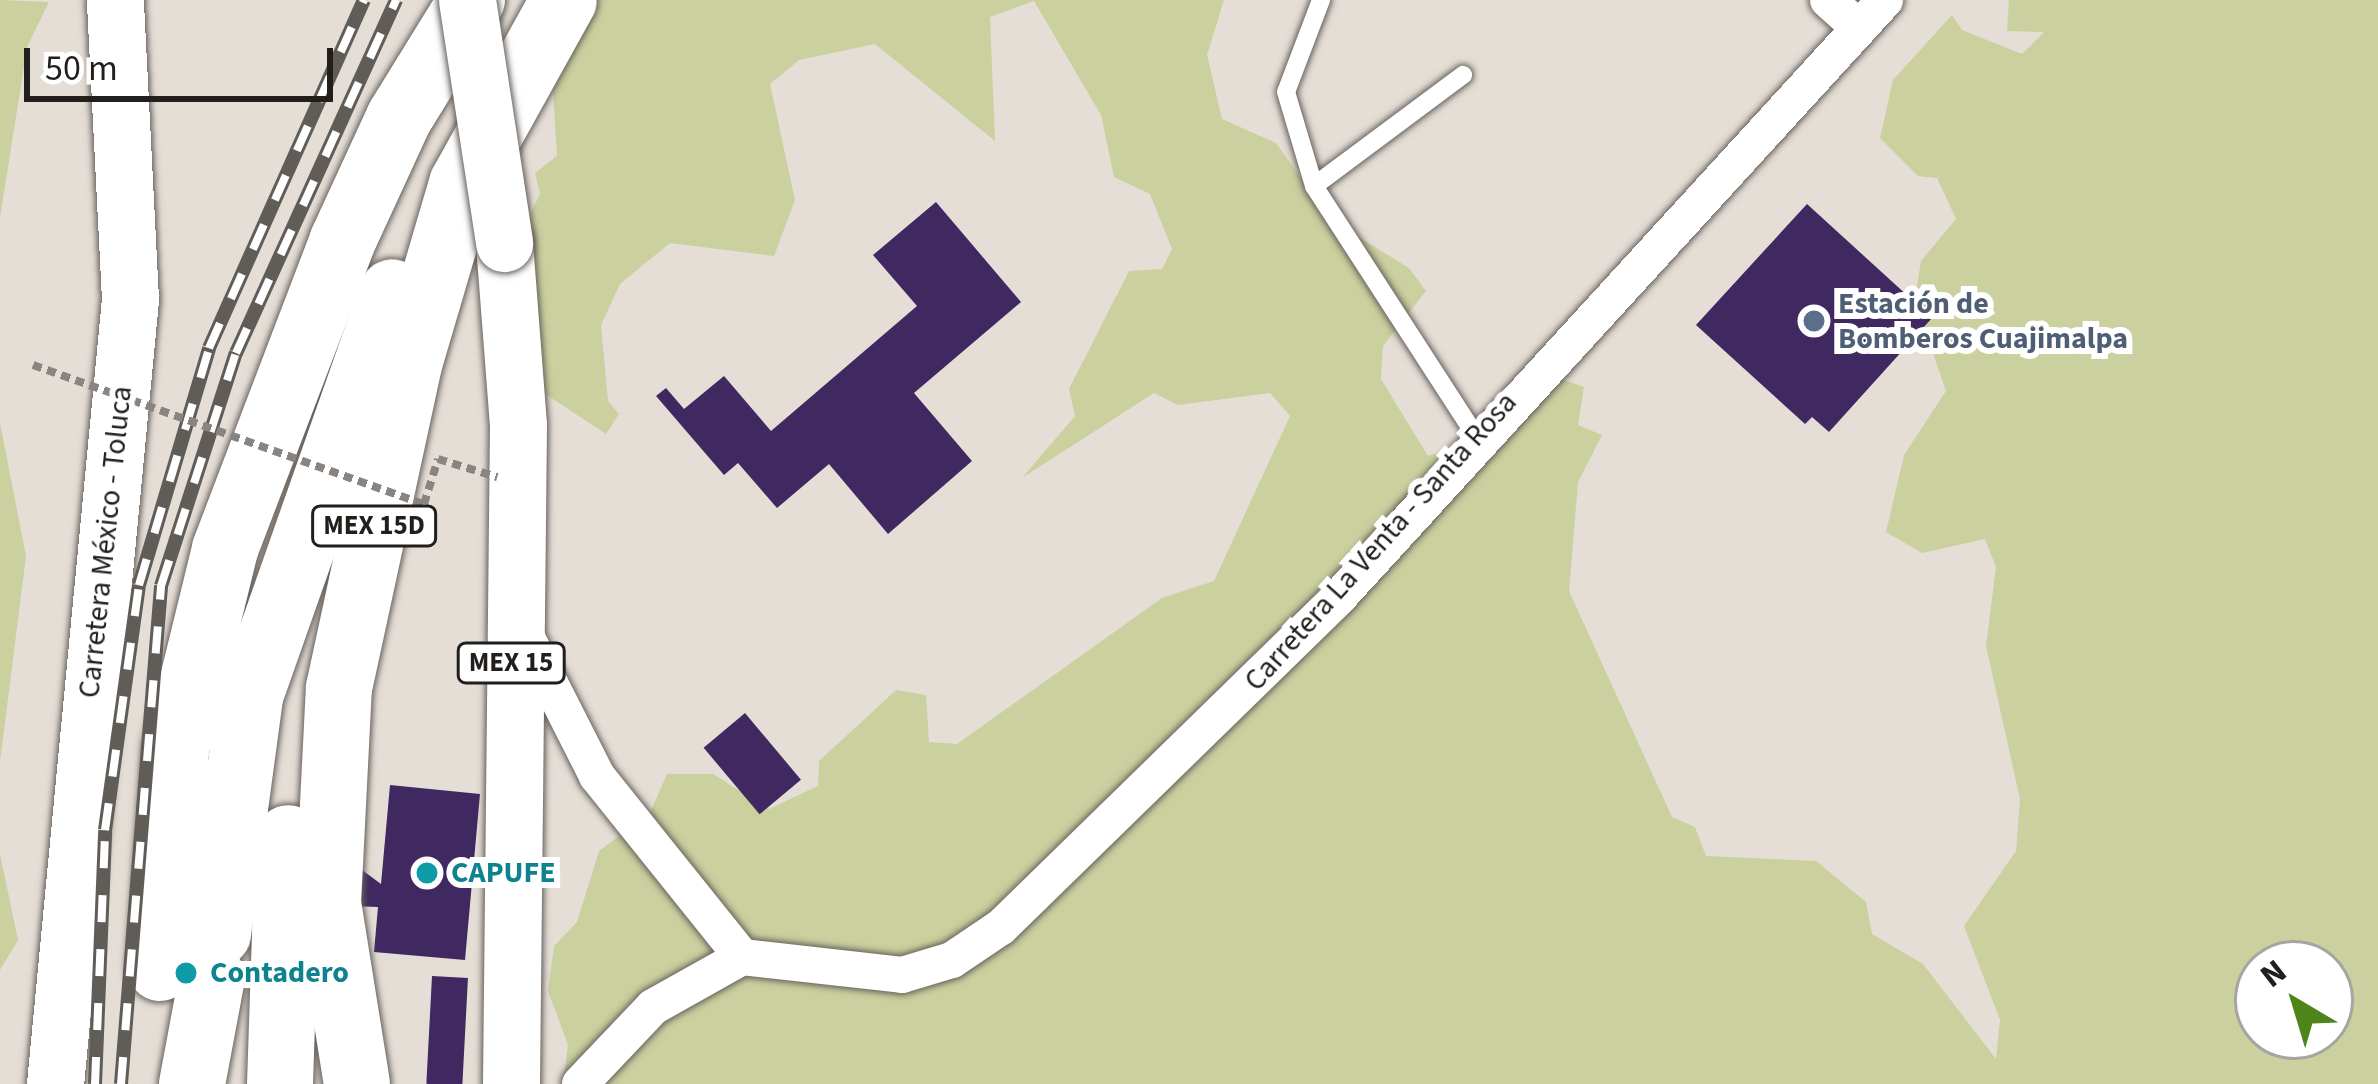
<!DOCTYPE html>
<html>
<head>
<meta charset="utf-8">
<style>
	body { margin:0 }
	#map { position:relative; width:2378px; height:1084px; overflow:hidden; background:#e5ded7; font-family:"Source Sans 3",sans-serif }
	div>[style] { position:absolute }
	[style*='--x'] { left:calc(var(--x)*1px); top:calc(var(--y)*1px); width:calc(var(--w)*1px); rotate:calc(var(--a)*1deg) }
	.green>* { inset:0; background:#cad09e }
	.building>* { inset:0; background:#402861; transform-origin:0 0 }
	.roads { filter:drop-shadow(0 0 3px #69625d) drop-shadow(0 0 3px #69625d) }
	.service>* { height:18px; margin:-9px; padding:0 9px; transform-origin:9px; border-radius:9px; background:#fff }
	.minor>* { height:36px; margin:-18px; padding:0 18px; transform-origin:18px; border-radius:18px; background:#fff }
	.primary>* { height:57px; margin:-28.5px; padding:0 28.5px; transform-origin:28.5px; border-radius:28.5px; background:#fff }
	.motorway>* { height:66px; margin:-33px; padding:0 33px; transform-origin:33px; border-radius:33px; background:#fff }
	.rail>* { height:14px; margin-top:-7px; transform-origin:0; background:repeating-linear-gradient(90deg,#fff 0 27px,#605c58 0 54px); box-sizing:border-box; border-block:3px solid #605c58 }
	.path-bridge>* { height:8px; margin-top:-4px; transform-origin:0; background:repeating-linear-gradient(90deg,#89847f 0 9px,transparent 0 15px) }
	.bridges { filter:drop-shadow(0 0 3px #69625d) drop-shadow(0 0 3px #69625d) }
	.primary-bridge>* { height:57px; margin:-28.5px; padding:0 28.5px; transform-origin:28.5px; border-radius:28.5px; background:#fff }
	.dots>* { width:33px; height:33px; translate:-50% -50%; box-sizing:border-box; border:6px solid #fff; border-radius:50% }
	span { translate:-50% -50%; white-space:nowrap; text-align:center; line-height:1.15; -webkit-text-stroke:12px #fff; paint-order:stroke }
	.shield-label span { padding:3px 9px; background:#fff; border:3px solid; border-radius:9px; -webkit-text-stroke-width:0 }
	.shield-label { font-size:27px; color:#211e1c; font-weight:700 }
	.service-label { font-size:30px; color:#4e5e75; font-weight:700 }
	.left { translate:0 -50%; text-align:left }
	.street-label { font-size:30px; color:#211e1c }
	.culture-label { font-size:30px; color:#0d838f; font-weight:700 }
	.north { position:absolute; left:2234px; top:940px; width:120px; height:120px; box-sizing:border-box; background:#fff; border:3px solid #a6a5a4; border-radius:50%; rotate:322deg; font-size:33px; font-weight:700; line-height:48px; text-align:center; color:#211e1c }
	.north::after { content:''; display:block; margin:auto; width:42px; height:54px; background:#4f841b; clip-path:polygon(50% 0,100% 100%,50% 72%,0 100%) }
	.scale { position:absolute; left:24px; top:48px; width:309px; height:54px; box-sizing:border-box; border:6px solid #211e1c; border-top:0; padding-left:15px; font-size:36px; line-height:42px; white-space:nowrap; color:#211e1c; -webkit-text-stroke:9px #fff; paint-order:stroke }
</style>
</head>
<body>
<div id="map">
	<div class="green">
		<i style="clip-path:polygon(0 0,49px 2px,27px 47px,0 218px)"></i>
		<i style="clip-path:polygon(evenodd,591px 0,1224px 0,1207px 55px,1222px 119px,1276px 143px,1331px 220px,1409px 268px,1426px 291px,1383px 346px,1381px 379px,1428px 456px,1495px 433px,1548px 374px,1584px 387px,1578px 425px,1602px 435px,1578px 482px,1569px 591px,1672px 817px,1695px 827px,1706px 856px,1816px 861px,1866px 902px,1872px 934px,1923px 964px,1996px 1059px,2000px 1020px,1964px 926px,2016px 851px,2020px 799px,1986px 646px,1996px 567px,1985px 539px,1922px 553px,1886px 532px,1904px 455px,1946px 391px,1915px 300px,1921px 261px,1956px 219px,1937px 178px,1918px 176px,1880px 138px,1893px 80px,1952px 15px,1962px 30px,2022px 54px,2044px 32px,2007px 31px,2009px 0,2378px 0,2378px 1084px,563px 1084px,568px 1045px,548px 991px,554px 946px,577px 922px,599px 851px,650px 813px,667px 774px,713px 774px,769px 809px,818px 786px,819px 761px,896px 690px,926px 695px,929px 742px,957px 744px,1162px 598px,1214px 581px,1290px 416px,1270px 393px,1178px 405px,1154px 393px,1022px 478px,1075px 416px,1069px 389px,1129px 271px,1162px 269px,1172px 249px,1150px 194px,1114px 177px,1101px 115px,1034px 1px,990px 17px,995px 141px,875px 44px,799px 60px,770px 84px,795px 200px,774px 256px,670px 243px,620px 284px,601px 325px,608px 401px,619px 414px,606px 434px,521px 378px,513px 248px,540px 194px,535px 173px,557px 156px,551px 60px,591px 0,2258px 964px,2330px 964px,2330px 1036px,2258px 1036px,2258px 964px)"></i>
		<i style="clip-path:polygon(0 423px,26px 556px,0 762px)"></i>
		<i style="clip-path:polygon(0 854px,18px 940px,0 970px)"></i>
	</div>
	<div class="building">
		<i style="clip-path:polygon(936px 202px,1021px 302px,914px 393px,972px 461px,888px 534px,829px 464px,777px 508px,738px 463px,724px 475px,656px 396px,666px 388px,684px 409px,724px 376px,771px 431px,917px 306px,873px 255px)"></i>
		<i style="clip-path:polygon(1807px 204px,1932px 318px,1829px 432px,1812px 417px,1805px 424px,1696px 325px)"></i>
		<i style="left:745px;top:713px;width:87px;height:54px;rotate:50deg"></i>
		<i style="clip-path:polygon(390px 785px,480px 794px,465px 960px,374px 952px,378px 907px,348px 906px,362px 870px,381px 884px)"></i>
		<i style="left:432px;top:976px;width:36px;height:108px;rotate:3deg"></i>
	</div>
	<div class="roads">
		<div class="service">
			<i style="--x:1321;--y:0;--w:98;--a:110.8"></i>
			<i style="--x:1286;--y:92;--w:98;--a:73.4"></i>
			<i style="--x:1314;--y:186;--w:298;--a:57.1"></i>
			<i style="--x:1314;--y:186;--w:186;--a:-36.7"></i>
		</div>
		<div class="minor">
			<i style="--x:1828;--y:0;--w:42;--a:42.1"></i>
			<i style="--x:522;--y:628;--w:166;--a:63.1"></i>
			<i style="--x:597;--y:776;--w:232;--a:51.3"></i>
			<i style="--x:742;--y:957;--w:161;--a:6.4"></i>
			<i style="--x:902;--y:975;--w:52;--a:-16.7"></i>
			<i style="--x:952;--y:960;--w:59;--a:-34"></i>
			<i style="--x:1001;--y:927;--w:472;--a:-44.3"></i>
			<i style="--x:1339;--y:597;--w:809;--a:-47.55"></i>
			<i style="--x:580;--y:1084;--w:106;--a:-46.5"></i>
			<i style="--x:653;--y:1007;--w:102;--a:-29.3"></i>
		</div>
		<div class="primary">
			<i style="--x:504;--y:243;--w:183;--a:85.6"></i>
			<i style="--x:518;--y:425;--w:659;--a:90.61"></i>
			<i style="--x:55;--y:1084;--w:789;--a:-84.54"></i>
			<i style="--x:130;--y:299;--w:299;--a:-92.9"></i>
		</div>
		<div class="motorway">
			<i style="--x:218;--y:934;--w:240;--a:-82.3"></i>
			<i style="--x:250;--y:696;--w:428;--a:-70.6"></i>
			<i style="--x:160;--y:968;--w:220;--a:-85.8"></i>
			<i style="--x:176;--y:749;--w:206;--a:-76.2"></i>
			<i style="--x:225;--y:549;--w:329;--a:-69.1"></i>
			<i style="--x:342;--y:242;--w:136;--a:-65.3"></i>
			<i style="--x:399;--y:118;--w:139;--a:-58.3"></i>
			<i style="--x:192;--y:1084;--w:109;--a:-79.4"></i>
			<i style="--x:280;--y:1084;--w:246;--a:-88.1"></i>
			<i style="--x:357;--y:1084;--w:183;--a:-99.1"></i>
			<i style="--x:328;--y:903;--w:215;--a:-87.1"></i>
			<i style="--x:339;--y:688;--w:331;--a:-77.8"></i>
			<i style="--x:409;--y:364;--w:188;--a:-73.6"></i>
			<i style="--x:462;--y:184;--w:210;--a:-61"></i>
		</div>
	</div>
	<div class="rail">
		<i style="--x:95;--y:1084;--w:254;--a:-87.7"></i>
		<i style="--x:105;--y:830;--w:247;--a:-82.1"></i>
		<i style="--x:139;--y:585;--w:247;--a:-73.5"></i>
		<i style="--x:209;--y:348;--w:381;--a:-66"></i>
		<i style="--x:121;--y:1084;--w:500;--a:-85.4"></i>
		<i style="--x:161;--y:586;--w:245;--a:-72.2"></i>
		<i style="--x:236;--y:353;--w:388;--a:-65.6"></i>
	</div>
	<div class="path-bridge">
		<i style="--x:33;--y:365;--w:415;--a:19.6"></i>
		<i style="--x:424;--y:504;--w:47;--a:-72.7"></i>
		<i style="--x:438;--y:459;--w:62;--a:17"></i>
	</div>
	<div class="bridges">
		<div class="primary-bridge">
			<i style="--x:467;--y:0;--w:246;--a:81.3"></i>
		</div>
	</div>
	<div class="dots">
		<i style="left:1814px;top:321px;background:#5c6f8a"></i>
		<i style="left:427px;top:873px;background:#0f9aa8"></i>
		<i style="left:186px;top:973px;background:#0f9aa8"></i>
	</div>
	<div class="shield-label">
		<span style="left:374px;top:526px">MEX 15D</span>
		<span style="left:511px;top:663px">MEX 15</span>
	</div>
	<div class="service-label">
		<span class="left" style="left:1838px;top:321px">Estación de<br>Bomberos Cuajimalpa</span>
	</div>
	<div class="street-label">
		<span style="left:106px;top:542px;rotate:-84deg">Carretera México - Toluca</span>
		<span style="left:1381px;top:542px;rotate:-48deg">Carretera La Venta - Santa Rosa</span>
	</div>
	<div class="culture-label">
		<span class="left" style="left:451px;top:873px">CAPUFE</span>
		<span class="left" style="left:210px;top:973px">Contadero</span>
	</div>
	<div class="north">N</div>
	<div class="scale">50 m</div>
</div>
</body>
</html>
